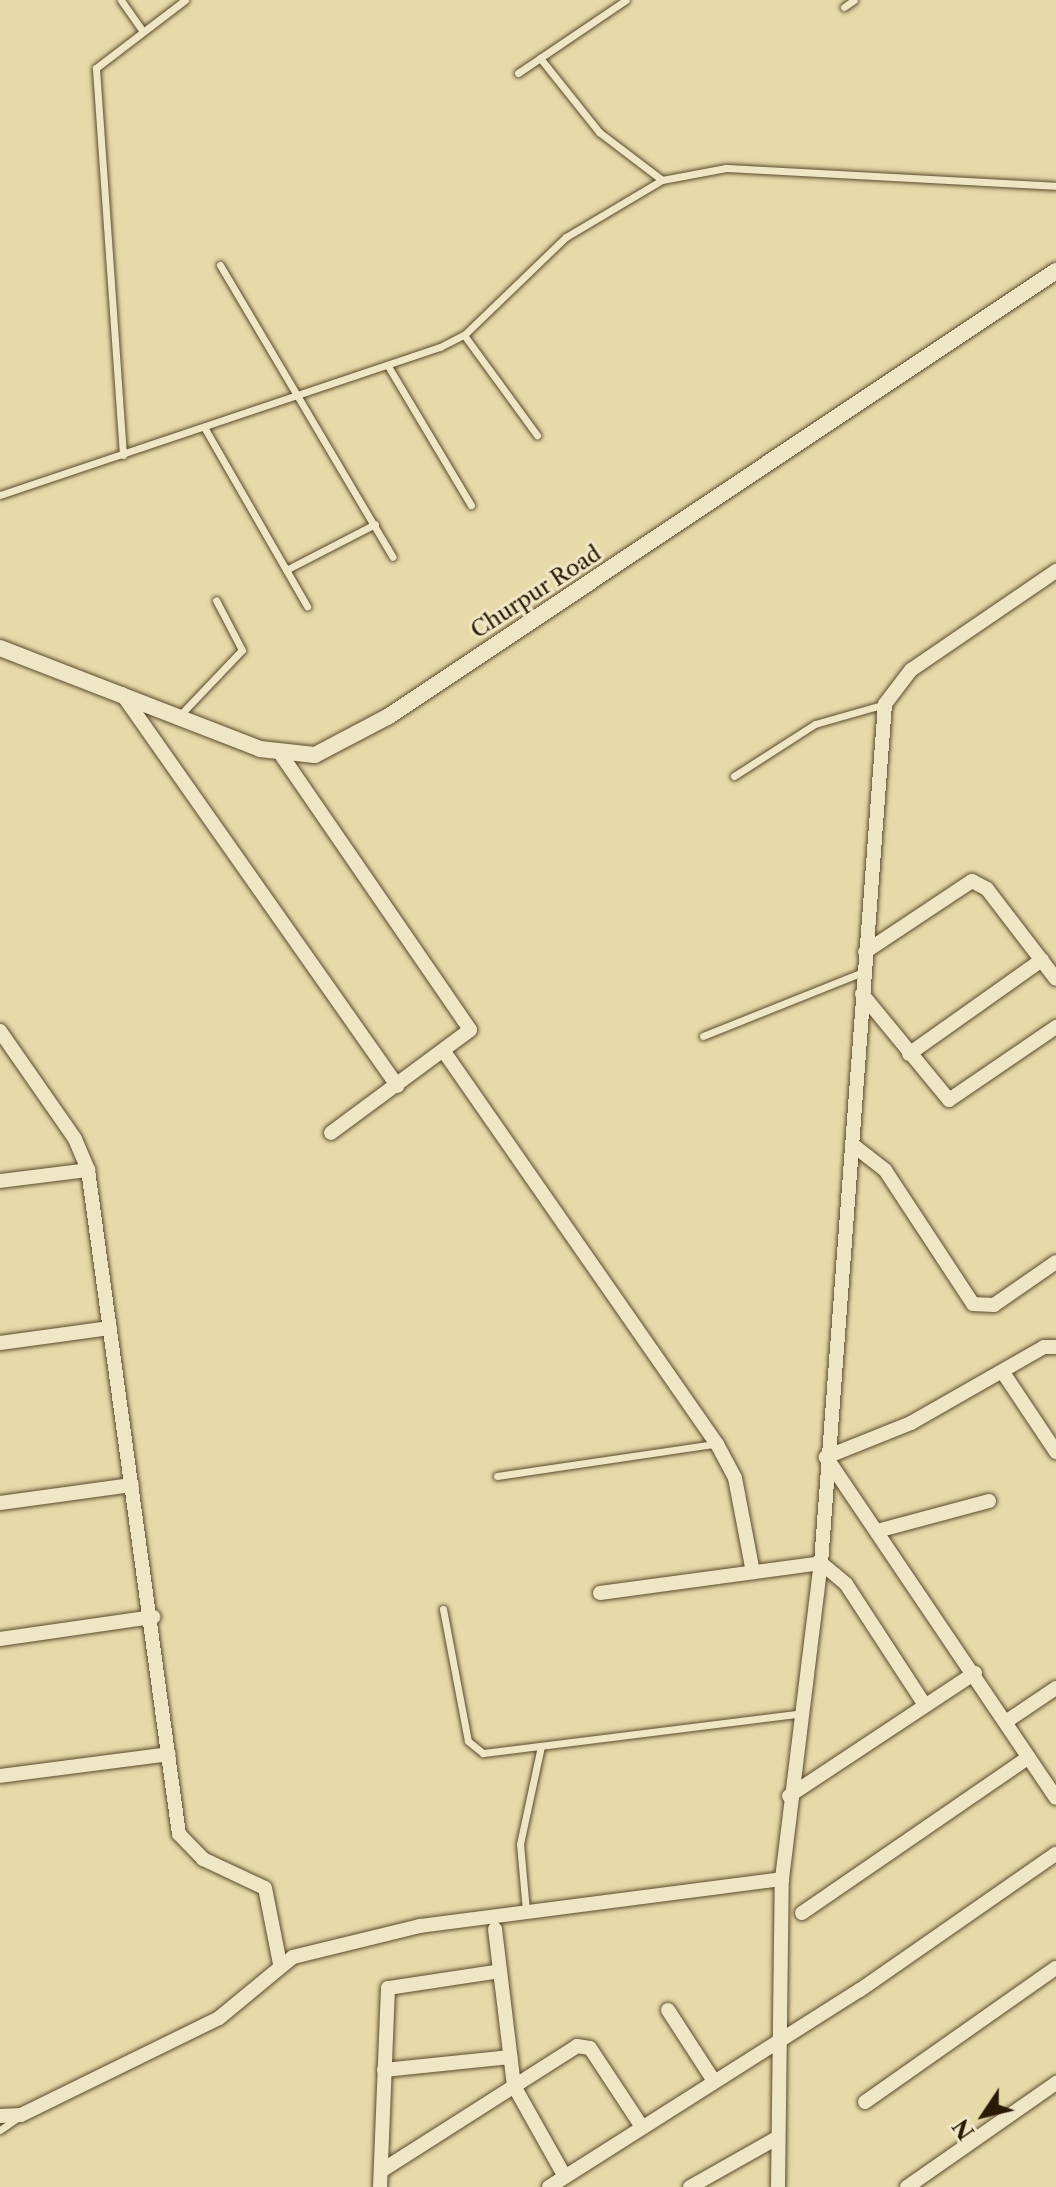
<!DOCTYPE html>
<html>
<head>
<meta charset="utf-8">
<style>
	body { margin:0 }
	#map { position:relative; width:1056px; height:2187px; overflow:hidden; background:#e7d9a8; font-family:"Libre Caslon Text",serif }
	div>[style] { position:absolute }
	[style*='--x'] { left:calc(var(--x)*1px); top:calc(var(--y)*1px); width:calc(var(--w)*1px); rotate:calc(var(--a)*1deg) }
	.roads { filter:drop-shadow(0 0 2px #5a4a2e) drop-shadow(0 0 2px #5a4a2e) }
	.service>* { height:7px; margin:-3.5px; padding:0 3.5px; transform-origin:3.5px; border-radius:3.5px; background:#efe6c6 }
	.minor>* { height:14px; margin:-7px; padding:0 7px; transform-origin:7px; border-radius:7px; background:#efe6c6 }
	.tertiary>* { height:16px; margin:-8px; padding:0 8px; transform-origin:8px; border-radius:8px; background:#efe6c6 }
	span { translate:-50% -50%; white-space:nowrap; text-align:center; line-height:1.15; -webkit-text-stroke:6px #efe6c6; paint-order:stroke }
	.street-label { font-size:22px; color:#2b1b05 }
	.north { position:absolute; left:944px; top:2075px; width:80px; height:80px; -webkit-text-stroke:6px #efe6c6; paint-order:stroke; rotate:235deg; font-size:22px; font-weight:700; line-height:32px; text-align:center; color:#2b1b05 }
	.north::after { content:''; display:block; margin:auto; width:28px; height:36px; background:#2b1b05; clip-path:polygon(50% 0,100% 100%,50% 72%,0 100%) }
</style>
</head>
<body>
<div id="map">
	<div class="roads">
		<div class="service">
			<i style="--x:121;--y:0;--w:37;--a:55"></i>
			<i style="--x:844;--y:7;--w:12;--a:-35"></i>
			<i style="--x:540;--y:58;--w:95;--a:51.4"></i>
			<i style="--x:599;--y:132;--w:79;--a:37.3"></i>
			<i style="--x:518;--y:73;--w:130;--a:-34.1"></i>
			<i style="--x:220;--y:265;--w:339;--a:59.4"></i>
			<i style="--x:464;--y:335;--w:124;--a:53.9"></i>
			<i style="--x:388;--y:366;--w:162;--a:59.2"></i>
			<i style="--x:204;--y:427;--w:207;--a:60.1"></i>
			<i style="--x:123;--y:455;--w:388;--a:-94"></i>
			<i style="--x:96;--y:68;--w:112;--a:-37.4"></i>
			<i style="--x:0;--y:495;--w:464;--a:-18.6"></i>
			<i style="--x:440;--y:347;--w:27;--a:-27"></i>
			<i style="--x:464;--y:335;--w:141;--a:-43.9"></i>
			<i style="--x:566;--y:237;--w:112;--a:-30.7"></i>
			<i style="--x:662;--y:180;--w:65;--a:-10.6"></i>
			<i style="--x:726;--y:168;--w:330;--a:3.1"></i>
			<i style="--x:286;--y:570;--w:100;--a:-27.3"></i>
			<i style="--x:181;--y:714;--w:88;--a:-46.4"></i>
			<i style="--x:242;--y:650;--w:56;--a:-117.5"></i>
			<i style="--x:734;--y:776;--w:96;--a:-32.7"></i>
			<i style="--x:815;--y:724;--w:73;--a:-15.9"></i>
			<i style="--x:703;--y:1036;--w:172;--a:-21.8"></i>
			<i style="--x:497;--y:1476;--w:220;--a:-8.4"></i>
			<i style="--x:443;--y:1609;--w:134;--a:79.3"></i>
			<i style="--x:468;--y:1741;--w:19;--a:39"></i>
			<i style="--x:483;--y:1753;--w:316;--a:-7.1"></i>
			<i style="--x:526;--y:1911;--w:67;--a:-95.1"></i>
			<i style="--x:520;--y:1844;--w:100;--a:-77.9"></i>
			<i style="--x:0;--y:2130;--w:19;--a:-35"></i>
		</div>
		<div class="minor">
			<i style="--x:122;--y:694;--w:479;--a:54.9"></i>
			<i style="--x:282;--y:756;--w:332;--a:55.5"></i>
			<i style="--x:470;--y:1030;--w:173;--a:143.5"></i>
			<i style="--x:865;--y:952;--w:128;--a:-33.6"></i>
			<i style="--x:972;--y:881;--w:17;--a:28"></i>
			<i style="--x:987;--y:889;--w:113;--a:52.5"></i>
			<i style="--x:862;--y:994;--w:137;--a:50.6"></i>
			<i style="--x:949;--y:1100;--w:130;--a:-34.3"></i>
			<i style="--x:0;--y:1031;--w:131;--a:55.2"></i>
			<i style="--x:75;--y:1139;--w:34;--a:67"></i>
			<i style="--x:88;--y:1170;--w:670;--a:82.2"></i>
			<i style="--x:179;--y:1834;--w:35;--a:46"></i>
			<i style="--x:203;--y:1859;--w:68;--a:25.1"></i>
			<i style="--x:265;--y:1888;--w:77;--a:78.8"></i>
			<i style="--x:445;--y:1053;--w:476;--a:55.2"></i>
			<i style="--x:717;--y:1444;--w:38;--a:62"></i>
			<i style="--x:735;--y:1478;--w:96;--a:79.2"></i>
			<i style="--x:909;--y:1054;--w:163;--a:-35.3"></i>
			<i style="--x:853;--y:1145;--w:41;--a:38"></i>
			<i style="--x:885;--y:1170;--w:160;--a:56.7"></i>
			<i style="--x:973;--y:1304;--w:21;--a:3"></i>
			<i style="--x:994;--y:1305;--w:75;--a:-34.7"></i>
			<i style="--x:0;--y:1181;--w:89;--a:-7.1"></i>
			<i style="--x:0;--y:1343;--w:111;--a:-7.8"></i>
			<i style="--x:1056;--y:1347;--w:12;--a:180"></i>
			<i style="--x:1044;--y:1347;--w:153;--a:150.3"></i>
			<i style="--x:911;--y:1423;--w:92;--a:158.2"></i>
			<i style="--x:826;--y:1457;--w:411;--a:56"></i>
			<i style="--x:1004;--y:1374;--w:94;--a:56.3"></i>
			<i style="--x:0;--y:1503;--w:133;--a:-7.8"></i>
			<i style="--x:877;--y:1531;--w:116;--a:-15"></i>
			<i style="--x:600;--y:1593;--w:223;--a:-7.7"></i>
			<i style="--x:821;--y:1563;--w:33;--a:40"></i>
			<i style="--x:846;--y:1584;--w:145;--a:56.9"></i>
			<i style="--x:0;--y:1639;--w:155;--a:-8.2"></i>
			<i style="--x:1007;--y:1721;--w:59;--a:-34"></i>
			<i style="--x:0;--y:1776;--w:170;--a:-7.4"></i>
			<i style="--x:789;--y:1796;--w:223;--a:-33.5"></i>
			<i style="--x:802;--y:1913;--w:275;--a:-34.5"></i>
			<i style="--x:495;--y:1929;--w:158;--a:83.1"></i>
			<i style="--x:514;--y:2086;--w:104;--a:60.7"></i>
			<i style="--x:668;--y:2010;--w:85;--a:57.1"></i>
			<i style="--x:384;--y:2070;--w:127;--a:-5.9"></i>
			<i style="--x:865;--y:2102;--w:233;--a:-35.1"></i>
			<i style="--x:0;--y:2116;--w:21;--a:-3"></i>
			<i style="--x:21;--y:2115;--w:220;--a:-26.1"></i>
			<i style="--x:219;--y:2018;--w:96;--a:-39.5"></i>
			<i style="--x:293;--y:1957;--w:131;--a:-13.7"></i>
			<i style="--x:420;--y:1926;--w:365;--a:-7.4"></i>
			<i style="--x:381;--y:2171;--w:232;--a:-32.5"></i>
			<i style="--x:577;--y:2046;--w:13;--a:9"></i>
			<i style="--x:590;--y:2048;--w:95;--a:56.6"></i>
			<i style="--x:380;--y:2187;--w:199;--a:-87.7"></i>
			<i style="--x:388;--y:1988;--w:113;--a:-8.6"></i>
			<i style="--x:549;--y:2187;--w:368;--a:-32.4"></i>
			<i style="--x:860;--y:1990;--w:239;--a:-34.8"></i>
			<i style="--x:690;--y:2187;--w:100;--a:-29.4"></i>
			<i style="--x:778;--y:2187;--w:308;--a:-89.3"></i>
			<i style="--x:782;--y:1879;--w:318;--a:-83"></i>
			<i style="--x:821;--y:1563;--w:861;--a:-85.74"></i>
			<i style="--x:885;--y:704;--w:43;--a:-52.6"></i>
			<i style="--x:911;--y:670;--w:176;--a:-34.3"></i>
			<i style="--x:907;--y:2187;--w:182;--a:-34.9"></i>
		</div>
		<div class="tertiary">
			<i style="--x:0;--y:648;--w:279;--a:21.2"></i>
			<i style="--x:260;--y:749;--w:55;--a:6.2"></i>
			<i style="--x:315;--y:755;--w:84;--a:-27.8"></i>
			<i style="--x:389;--y:716;--w:802;--a:-33.71"></i>
		</div>
	</div>
	<div class="street-label">
		<span style="left:536px;top:592px;rotate:-33deg">Churpur Road</span>
	</div>
	<div class="north">N</div>
</div>
</body>
</html>
